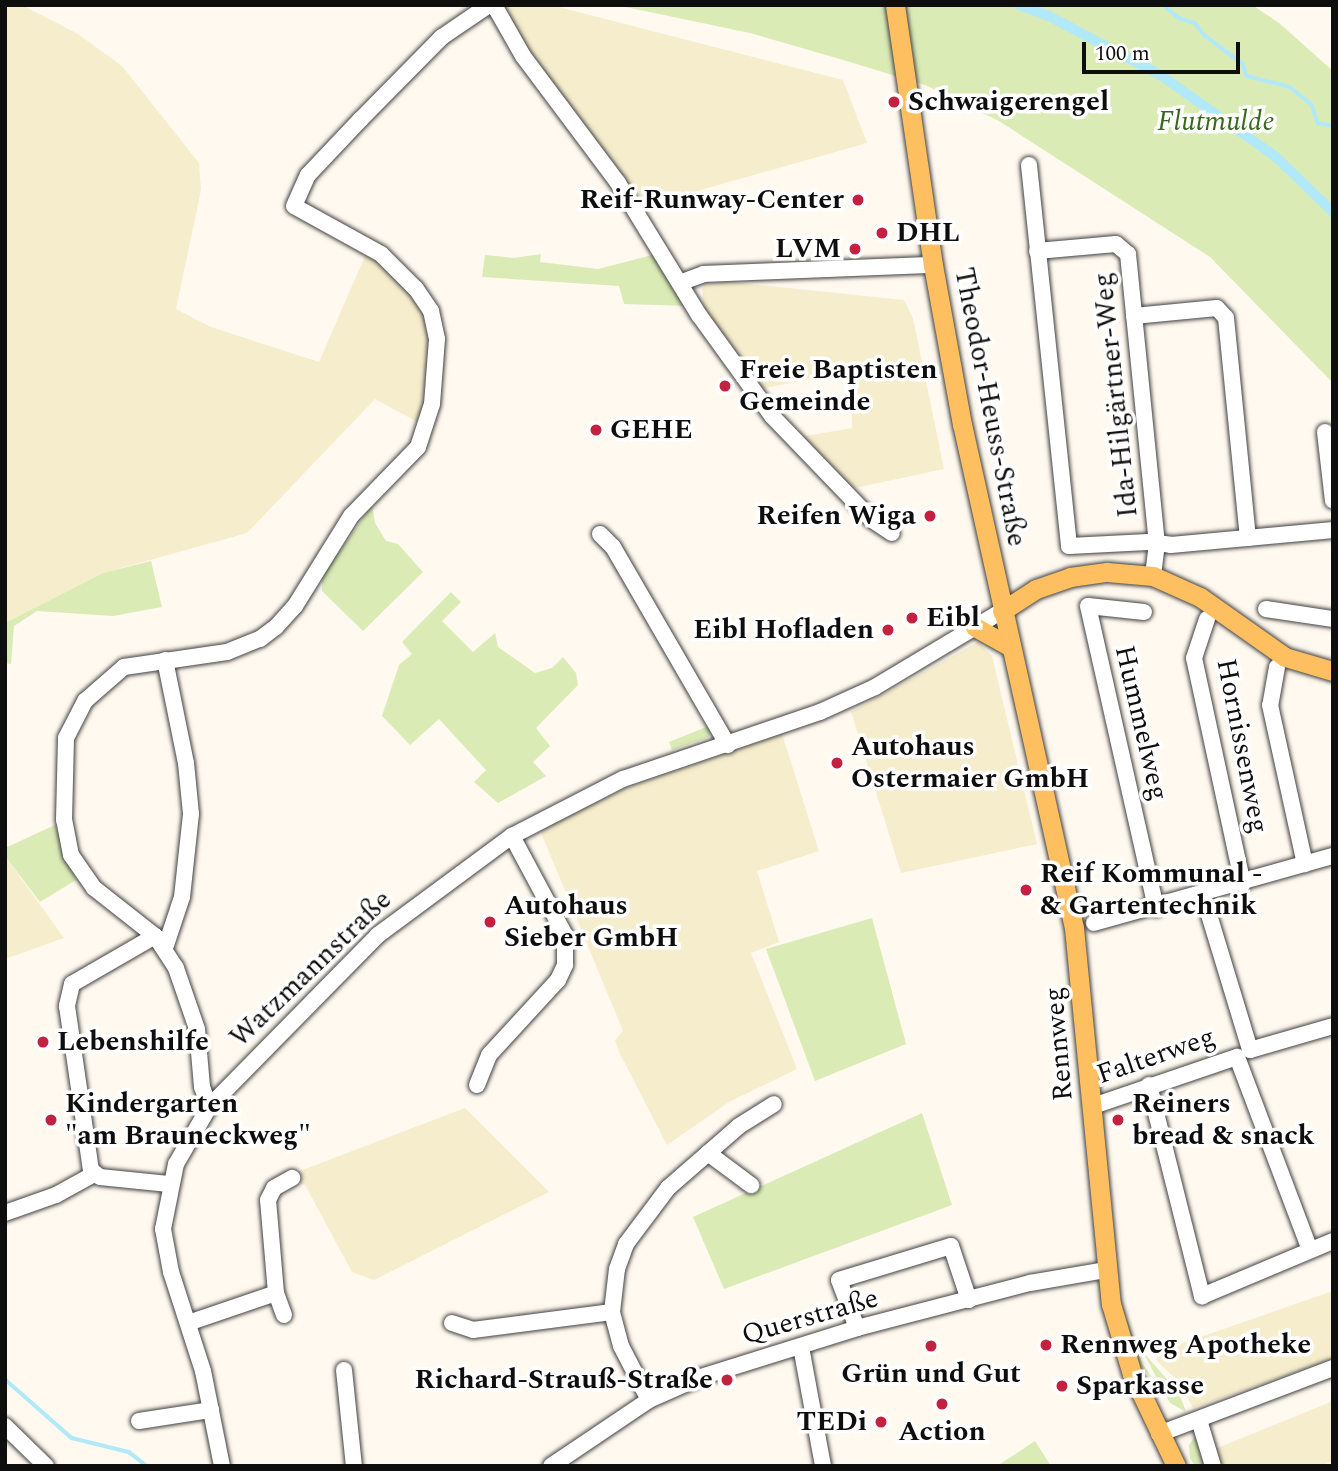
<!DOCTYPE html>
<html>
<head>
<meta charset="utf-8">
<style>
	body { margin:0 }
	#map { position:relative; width:1338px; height:1471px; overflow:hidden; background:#fff9ef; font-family:Spectral,serif }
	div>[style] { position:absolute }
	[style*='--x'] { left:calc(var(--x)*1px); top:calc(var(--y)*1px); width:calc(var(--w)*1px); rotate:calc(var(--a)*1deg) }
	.farmland>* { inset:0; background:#f6edcd }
	.green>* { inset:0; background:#daebb6 }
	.stream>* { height:3.5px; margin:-1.75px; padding:0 1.75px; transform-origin:1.75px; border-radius:1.75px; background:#b1e9f9 }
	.canal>* { height:10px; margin:-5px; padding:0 5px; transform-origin:5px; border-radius:5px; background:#b1e9f9 }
	.roads { filter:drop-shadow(0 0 2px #414141) drop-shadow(0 0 2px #414141) }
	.minor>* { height:16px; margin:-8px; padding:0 8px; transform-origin:8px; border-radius:8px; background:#fff }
	.major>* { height:19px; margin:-9.5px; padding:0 9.5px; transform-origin:9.5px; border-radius:9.5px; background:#febf60 }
	.dots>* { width:19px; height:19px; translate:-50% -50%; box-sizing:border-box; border:4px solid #fff; border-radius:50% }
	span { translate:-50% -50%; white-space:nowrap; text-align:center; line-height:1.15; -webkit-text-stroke:7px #fff; paint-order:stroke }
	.poi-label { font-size:28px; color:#0e0e0e; font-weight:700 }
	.left { translate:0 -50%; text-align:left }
	.right { translate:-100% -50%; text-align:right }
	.park-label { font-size:28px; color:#37681b; font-style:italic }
	.street-label { font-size:28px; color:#0e0e0e }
	.frame { position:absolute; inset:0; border:7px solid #0e0e0e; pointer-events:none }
	.scale { position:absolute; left:1082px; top:42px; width:158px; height:32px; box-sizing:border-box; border:4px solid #0e0e0e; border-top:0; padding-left:9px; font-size:21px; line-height:24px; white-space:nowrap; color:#0e0e0e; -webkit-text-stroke:5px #fff; paint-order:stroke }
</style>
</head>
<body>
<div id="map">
	<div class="farmland">
		<i style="clip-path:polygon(5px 5px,22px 5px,78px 34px,122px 66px,199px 163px,201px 190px,176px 309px,211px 327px,319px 362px,368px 249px,412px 290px,432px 329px,423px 425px,375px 399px,247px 533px,103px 573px,5px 623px)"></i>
		<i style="clip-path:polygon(506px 5px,551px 5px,843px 80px,867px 143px,644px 206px,524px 48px)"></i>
		<i style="clip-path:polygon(730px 282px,904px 300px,913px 318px,944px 469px,850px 489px,800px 437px,852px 428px,852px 371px,759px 389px,704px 309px,702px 289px,706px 284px)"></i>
		<i style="clip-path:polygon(978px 642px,992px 656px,1037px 844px,901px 873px,851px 712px)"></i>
		<i style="clip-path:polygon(782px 734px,819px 851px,757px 871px,779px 942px,751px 953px,797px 1069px,729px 1102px,667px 1145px,619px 1052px,615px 1040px,623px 1031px,540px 830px,624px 789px)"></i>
		<i style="clip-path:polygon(5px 856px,64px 938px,5px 959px)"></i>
		<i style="clip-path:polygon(465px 1108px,549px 1192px,374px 1280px,352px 1272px,305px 1185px,294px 1181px,292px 1174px)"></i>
		<i style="clip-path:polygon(1333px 1291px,1333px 1359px,1193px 1408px,1181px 1384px,1157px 1361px,1157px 1352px)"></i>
		<i style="clip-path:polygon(1333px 1401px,1333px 1461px,1320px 1466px,1221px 1466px,1215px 1449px)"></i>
	</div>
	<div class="green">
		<i style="clip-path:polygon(616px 5px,1252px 5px,1279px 23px,1333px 71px,1333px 383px,1210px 257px,999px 121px,925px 85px,840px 59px,750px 33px)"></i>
		<i style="clip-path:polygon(541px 254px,540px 262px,598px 269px,656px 254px,688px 306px,624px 304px,619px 286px,482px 277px,485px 255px,514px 258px)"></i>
		<i style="clip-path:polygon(372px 505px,375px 523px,386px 541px,398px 544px,423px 572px,363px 631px,322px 591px,322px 577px)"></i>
		<i style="clip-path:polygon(151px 561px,162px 607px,113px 616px,37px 611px,14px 626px,11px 664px,5px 663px,5px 623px,103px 573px)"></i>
		<i style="clip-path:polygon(451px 592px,461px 602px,442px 621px,473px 652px,495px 633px,498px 647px,535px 673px,552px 668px,563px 657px,576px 673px,578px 685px,536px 728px,550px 746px,533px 762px,546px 776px,498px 803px,474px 782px,486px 770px,439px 719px,410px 745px,382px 716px,399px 665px,412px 654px,402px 642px)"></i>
		<i style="clip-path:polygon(711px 725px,709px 737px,672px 750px,669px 742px)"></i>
		<i style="clip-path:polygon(55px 825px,76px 880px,40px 902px,5px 856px,5px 848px)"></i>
		<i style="clip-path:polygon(872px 918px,906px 1044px,815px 1081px,766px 949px)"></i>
		<i style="clip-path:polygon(922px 1113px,952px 1205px,724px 1289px,693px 1217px)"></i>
		<i style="clip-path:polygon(1120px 1298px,1142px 1363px,1155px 1382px,1140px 1365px)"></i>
		<i style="clip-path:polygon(1143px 1352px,1179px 1393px,1186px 1412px,1170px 1403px)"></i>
		<i style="clip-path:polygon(1196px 1435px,1210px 1466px,1195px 1466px,1190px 1458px,1189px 1445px)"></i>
		<i style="clip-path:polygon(1035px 1441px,1051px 1466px,997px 1466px)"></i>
	</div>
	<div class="stream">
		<i style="--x:1164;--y:5;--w:20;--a:41"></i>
		<i style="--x:1179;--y:18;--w:17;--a:17"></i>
		<i style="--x:1195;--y:23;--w:15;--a:53"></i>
		<i style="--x:1204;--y:35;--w:49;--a:36.6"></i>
		<i style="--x:1243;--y:64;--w:13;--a:72"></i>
		<i style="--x:1247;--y:76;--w:44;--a:14.3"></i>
		<i style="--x:1290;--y:87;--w:28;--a:39"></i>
		<i style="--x:1312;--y:105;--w:19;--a:72"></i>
		<i style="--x:1318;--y:123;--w:15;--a:11"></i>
		<i style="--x:5;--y:1379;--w:89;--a:41.4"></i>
		<i style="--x:72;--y:1438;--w:59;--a:13.8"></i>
		<i style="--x:129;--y:1452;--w:23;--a:38"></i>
	</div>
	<div class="canal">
		<i style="--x:1019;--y:5;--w:32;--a:20"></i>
		<i style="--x:1049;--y:16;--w:128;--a:28"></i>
		<i style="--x:1162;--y:76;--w:140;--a:35.4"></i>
		<i style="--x:1276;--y:157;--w:79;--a:44"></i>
	</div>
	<div class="roads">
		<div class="minor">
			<i style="--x:494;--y:5;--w:59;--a:60.4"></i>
			<i style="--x:523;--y:56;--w:159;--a:53.2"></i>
			<i style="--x:618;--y:183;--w:155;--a:58.5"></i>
			<i style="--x:699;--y:315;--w:125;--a:54.1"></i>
			<i style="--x:772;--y:416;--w:143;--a:46.1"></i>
			<i style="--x:871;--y:519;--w:25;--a:34"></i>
			<i style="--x:1029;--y:165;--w:383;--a:84"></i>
			<i style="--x:1069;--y:546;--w:79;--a:-2.9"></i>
			<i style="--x:1148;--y:542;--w:23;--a:7"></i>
			<i style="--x:1171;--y:545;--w:163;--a:-5.3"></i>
			<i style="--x:1037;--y:251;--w:79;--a:-5.1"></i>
			<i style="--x:1116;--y:244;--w:16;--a:40"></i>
			<i style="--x:1128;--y:254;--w:290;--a:84.3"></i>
			<i style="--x:1157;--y:543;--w:33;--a:97"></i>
			<i style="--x:682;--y:282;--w:23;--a:-20"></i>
			<i style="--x:704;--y:274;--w:229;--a:-2.3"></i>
			<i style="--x:1134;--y:316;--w:83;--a:-5.5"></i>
			<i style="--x:1217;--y:308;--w:13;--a:48"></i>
			<i style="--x:1226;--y:318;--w:221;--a:84.3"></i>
			<i style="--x:1325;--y:432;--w:69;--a:83.4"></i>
			<i style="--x:600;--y:534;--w:18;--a:45"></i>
			<i style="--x:613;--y:547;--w:229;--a:59.9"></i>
			<i style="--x:1266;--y:609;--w:68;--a:8.5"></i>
			<i style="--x:1144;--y:612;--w:56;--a:-173.9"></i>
			<i style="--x:1088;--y:606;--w:310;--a:77.3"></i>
			<i style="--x:1207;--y:619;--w:41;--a:108.4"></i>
			<i style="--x:1194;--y:658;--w:231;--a:77.8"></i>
			<i style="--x:165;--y:660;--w:105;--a:78.5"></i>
			<i style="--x:186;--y:763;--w:51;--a:84.4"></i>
			<i style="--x:191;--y:814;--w:83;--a:96.2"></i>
			<i style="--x:182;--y:897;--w:54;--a:108.4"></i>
			<i style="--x:1277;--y:667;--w:39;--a:100"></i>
			<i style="--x:1270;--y:705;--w:163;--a:77.6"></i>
			<i style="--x:1203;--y:895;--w:162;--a:73.1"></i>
			<i style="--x:1250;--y:1050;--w:86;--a:-16.1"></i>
			<i style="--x:1094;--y:923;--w:248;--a:-15.7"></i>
			<i style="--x:155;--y:936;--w:96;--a:150"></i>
			<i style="--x:72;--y:984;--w:23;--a:103"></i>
			<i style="--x:67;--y:1006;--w:166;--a:81.7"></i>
			<i style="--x:91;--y:1170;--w:11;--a:38"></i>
			<i style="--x:100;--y:1177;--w:69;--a:5.8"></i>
			<i style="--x:477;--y:1085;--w:32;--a:-68"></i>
			<i style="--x:489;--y:1055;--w:102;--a:-47.4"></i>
			<i style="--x:558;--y:980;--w:17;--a:-65"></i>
			<i style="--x:565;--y:965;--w:30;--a:-90"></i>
			<i style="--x:565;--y:935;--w:112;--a:-118.2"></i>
			<i style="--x:1149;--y:1085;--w:218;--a:75.9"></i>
			<i style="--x:1202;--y:1296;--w:142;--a:-22.8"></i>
			<i style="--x:1093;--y:1106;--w:152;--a:-18.8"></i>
			<i style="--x:1237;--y:1057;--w:206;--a:69.3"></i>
			<i style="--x:209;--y:1107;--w:21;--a:-109"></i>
			<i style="--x:202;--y:1087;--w:58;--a:-94.9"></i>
			<i style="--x:197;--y:1029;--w:65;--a:-109"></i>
			<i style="--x:176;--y:968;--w:38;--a:-123"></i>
			<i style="--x:155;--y:936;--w:78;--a:-141.8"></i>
			<i style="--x:94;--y:888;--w:40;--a:-124.9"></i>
			<i style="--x:71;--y:855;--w:36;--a:-101"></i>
			<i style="--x:64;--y:820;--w:82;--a:-88.6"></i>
			<i style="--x:66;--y:738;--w:42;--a:-62.8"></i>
			<i style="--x:85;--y:701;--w:52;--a:-41.1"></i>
			<i style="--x:124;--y:667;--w:104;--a:-8.3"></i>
			<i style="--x:227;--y:652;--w:35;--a:-22"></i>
			<i style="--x:260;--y:639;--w:20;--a:-37"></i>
			<i style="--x:276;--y:627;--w:28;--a:-48"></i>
			<i style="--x:295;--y:606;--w:106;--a:-58.1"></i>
			<i style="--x:351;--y:516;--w:96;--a:-45.8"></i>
			<i style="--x:418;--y:447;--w:45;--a:-72"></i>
			<i style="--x:432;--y:404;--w:65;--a:-85.6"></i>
			<i style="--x:437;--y:339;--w:29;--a:-102"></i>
			<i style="--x:431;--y:311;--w:27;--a:-124"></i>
			<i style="--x:416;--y:289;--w:49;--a:-135"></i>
			<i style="--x:381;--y:254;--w:99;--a:-151.1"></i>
			<i style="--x:294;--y:206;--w:34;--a:-66"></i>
			<i style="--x:308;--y:175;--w:77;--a:-46.6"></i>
			<i style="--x:361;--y:119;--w:115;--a:-45.4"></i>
			<i style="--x:442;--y:37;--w:57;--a:-34.2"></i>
			<i style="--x:708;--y:1153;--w:54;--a:36.7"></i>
			<i style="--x:5;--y:1213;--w:54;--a:-19.4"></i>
			<i style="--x:56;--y:1195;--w:43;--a:-28.9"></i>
			<i style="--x:284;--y:1315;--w:23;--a:-110"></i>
			<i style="--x:276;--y:1293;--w:93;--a:-94.9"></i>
			<i style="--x:268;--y:1200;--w:13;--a:-63"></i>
			<i style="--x:274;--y:1188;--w:21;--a:-29"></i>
			<i style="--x:188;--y:1323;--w:93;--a:-18.8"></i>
			<i style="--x:452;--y:1323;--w:22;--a:18"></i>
			<i style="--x:473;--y:1330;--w:140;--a:-7.4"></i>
			<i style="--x:857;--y:1328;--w:51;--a:-110.6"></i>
			<i style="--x:839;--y:1280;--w:117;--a:-16.9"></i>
			<i style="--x:951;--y:1246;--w:57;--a:71.6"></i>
			<i style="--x:801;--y:1347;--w:121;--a:79.5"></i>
			<i style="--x:344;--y:1370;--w:97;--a:84.1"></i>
			<i style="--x:649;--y:1400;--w:61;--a:-117.4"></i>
			<i style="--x:621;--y:1346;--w:35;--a:-105"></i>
			<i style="--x:612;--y:1312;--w:43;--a:-83.4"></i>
			<i style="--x:617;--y:1269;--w:27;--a:-70"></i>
			<i style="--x:626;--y:1244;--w:70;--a:-53.1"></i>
			<i style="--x:668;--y:1188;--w:94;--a:-41.1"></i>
			<i style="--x:739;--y:1126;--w:41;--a:-32.2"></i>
			<i style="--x:1199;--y:1420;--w:48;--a:73.1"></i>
			<i style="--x:139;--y:1421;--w:73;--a:-8.7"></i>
			<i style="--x:5;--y:1426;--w:57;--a:44.3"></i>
			<i style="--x:1159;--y:1434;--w:186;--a:-20.8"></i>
			<i style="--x:222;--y:1466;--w:97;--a:-101.3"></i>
			<i style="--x:203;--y:1371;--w:104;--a:-107.9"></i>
			<i style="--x:171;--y:1272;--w:44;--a:-100.5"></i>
			<i style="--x:163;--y:1229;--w:66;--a:-78.7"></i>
			<i style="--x:176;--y:1164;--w:66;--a:-59.9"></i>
			<i style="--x:209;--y:1107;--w:241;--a:-45.5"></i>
			<i style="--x:378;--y:935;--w:167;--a:-36.5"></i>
			<i style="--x:512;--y:836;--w:125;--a:-27.2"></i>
			<i style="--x:623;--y:779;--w:208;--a:-18.8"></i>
			<i style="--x:820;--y:712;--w:60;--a:-24.4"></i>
			<i style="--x:875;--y:687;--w:148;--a:-30.9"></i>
			<i style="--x:551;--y:1466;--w:118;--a:-34"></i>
			<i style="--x:649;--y:1400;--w:57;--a:-23.9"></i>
			<i style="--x:701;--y:1377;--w:164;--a:-17.4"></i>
			<i style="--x:857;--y:1328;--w:179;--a:-14.6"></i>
			<i style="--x:1030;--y:1283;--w:76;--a:-9.8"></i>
		</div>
		<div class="major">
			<i style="--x:895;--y:5;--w:263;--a:81.7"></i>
			<i style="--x:933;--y:265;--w:162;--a:79.7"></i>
			<i style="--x:962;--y:424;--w:516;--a:77.47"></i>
			<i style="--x:1074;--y:928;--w:378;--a:84.4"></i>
			<i style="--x:1111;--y:1304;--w:73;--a:73.3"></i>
			<i style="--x:1132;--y:1374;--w:102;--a:64.4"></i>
			<i style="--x:1002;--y:611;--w:40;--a:-32.9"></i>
			<i style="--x:1036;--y:589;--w:36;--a:-19"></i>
			<i style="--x:1070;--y:577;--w:37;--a:-8"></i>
			<i style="--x:1107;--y:572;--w:46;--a:5"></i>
			<i style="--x:1153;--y:576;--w:51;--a:24.1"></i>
			<i style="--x:1200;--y:597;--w:104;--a:35.2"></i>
			<i style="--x:1285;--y:657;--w:50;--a:16.3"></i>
			<i style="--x:975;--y:627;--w:41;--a:29.1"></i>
		</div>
	</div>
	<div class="dots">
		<i style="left:894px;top:102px;background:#c42040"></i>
		<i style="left:858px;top:200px;background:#c42040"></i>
		<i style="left:882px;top:233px;background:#c42040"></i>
		<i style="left:855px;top:249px;background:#c42040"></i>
		<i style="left:725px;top:386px;background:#c42040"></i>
		<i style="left:596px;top:430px;background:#c42040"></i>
		<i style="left:930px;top:516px;background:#c42040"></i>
		<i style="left:912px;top:618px;background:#c42040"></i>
		<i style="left:888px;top:630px;background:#c42040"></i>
		<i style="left:837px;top:763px;background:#c42040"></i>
		<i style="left:1026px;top:890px;background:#c42040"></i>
		<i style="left:490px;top:922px;background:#c42040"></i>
		<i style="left:43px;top:1042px;background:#c42040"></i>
		<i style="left:51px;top:1120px;background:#c42040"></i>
		<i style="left:1118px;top:1120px;background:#c42040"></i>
		<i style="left:1046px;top:1345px;background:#c42040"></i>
		<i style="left:931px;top:1346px;background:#c42040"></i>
		<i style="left:727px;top:1380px;background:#c42040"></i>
		<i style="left:1062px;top:1386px;background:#c42040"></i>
		<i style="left:942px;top:1404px;background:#c42040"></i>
		<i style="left:881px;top:1422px;background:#c42040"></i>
	</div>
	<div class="poi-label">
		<span class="left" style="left:908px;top:102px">Schwaigerengel</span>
		<span class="right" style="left:844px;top:200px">Reif-Runway-Center</span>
		<span class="left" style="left:896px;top:233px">DHL</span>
		<span class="right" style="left:841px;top:249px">LVM</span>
		<span class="left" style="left:739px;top:386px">Freie Baptisten<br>Gemeinde</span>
		<span class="left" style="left:610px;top:430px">GEHE</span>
		<span class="right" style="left:916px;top:516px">Reifen Wiga</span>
		<span class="left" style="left:926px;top:618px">Eibl</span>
		<span class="right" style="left:874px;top:630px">Eibl Hofladen</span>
		<span class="left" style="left:851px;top:763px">Autohaus<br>Ostermaier GmbH</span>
		<span class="left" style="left:1040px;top:890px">Reif Kommunal -<br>&amp; Gartentechnik</span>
		<span class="left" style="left:504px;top:922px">Autohaus<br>Sieber GmbH</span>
		<span class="left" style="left:57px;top:1042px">Lebenshilfe</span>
		<span class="left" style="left:65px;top:1120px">Kindergarten<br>"am Brauneckweg"</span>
		<span class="left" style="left:1132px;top:1120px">Reiners<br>bread &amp; snack</span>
		<span class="left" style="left:1060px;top:1345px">Rennweg Apotheke</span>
		<span style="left:931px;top:1374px">Grün und Gut</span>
		<span class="right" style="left:713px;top:1380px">Richard-Strauß-Straße</span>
		<span class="left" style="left:1076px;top:1386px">Sparkasse</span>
		<span class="right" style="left:867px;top:1422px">TEDi</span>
		<span style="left:942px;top:1432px">Action</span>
	</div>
	<div class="park-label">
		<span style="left:1216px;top:122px">Flutmulde</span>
	</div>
	<div class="street-label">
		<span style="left:1116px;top:395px;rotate:-96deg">Ida-Hilgärtner-Weg</span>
		<span style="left:990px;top:407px;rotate:79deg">Theodor-Heuss-Straße</span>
		<span style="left:1141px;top:723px;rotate:77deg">Hummelweg</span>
		<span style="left:1242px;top:746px;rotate:79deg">Hornissenweg</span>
		<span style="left:311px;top:969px;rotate:-44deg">Watzmannstraße</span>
		<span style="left:1059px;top:1044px;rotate:-95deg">Rennweg</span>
		<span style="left:1156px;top:1056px;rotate:-19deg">Falterweg</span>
		<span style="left:810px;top:1317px;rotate:-16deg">Querstraße</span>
	</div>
	<div class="frame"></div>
	<div class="scale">100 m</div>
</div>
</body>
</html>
